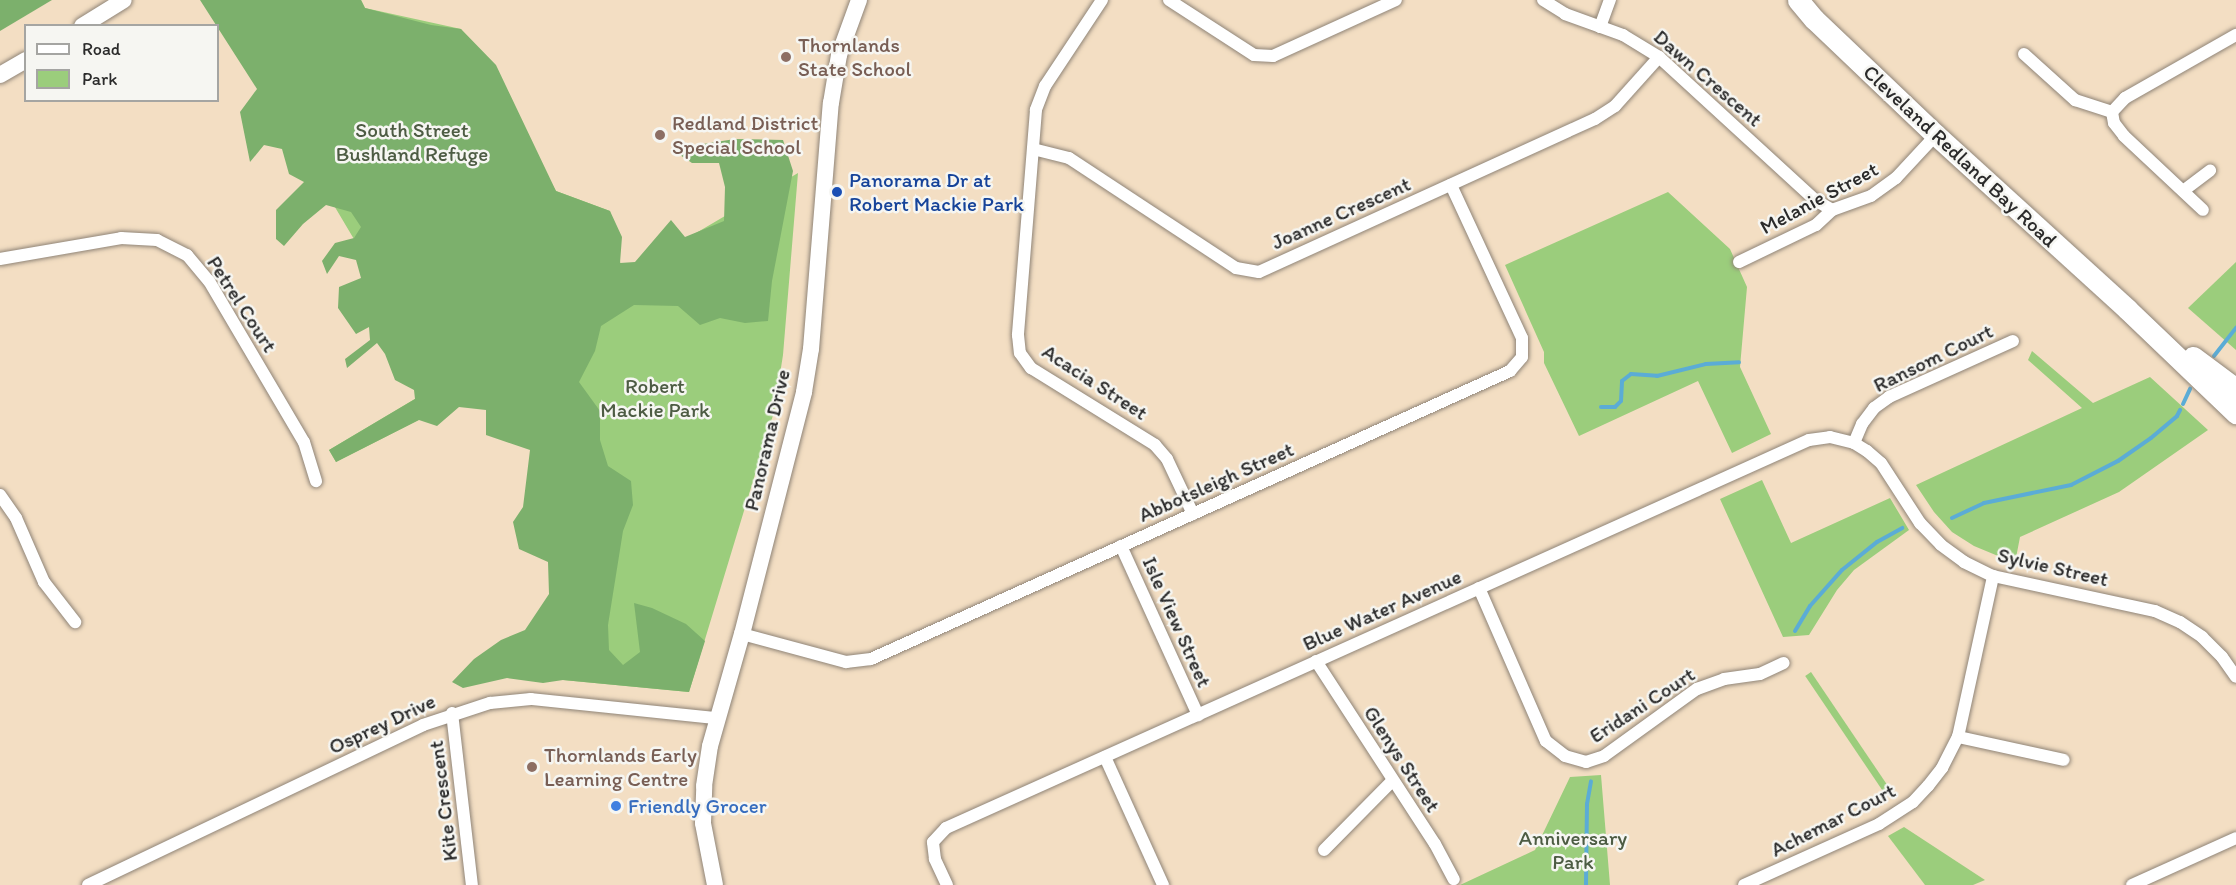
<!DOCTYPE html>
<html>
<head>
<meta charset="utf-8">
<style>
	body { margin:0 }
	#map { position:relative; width:2236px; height:885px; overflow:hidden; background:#f3dec3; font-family:Itim,sans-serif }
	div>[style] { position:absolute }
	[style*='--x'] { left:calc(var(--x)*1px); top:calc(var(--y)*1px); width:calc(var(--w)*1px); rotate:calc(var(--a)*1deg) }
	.green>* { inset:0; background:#9bcd7c; transform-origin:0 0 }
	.forest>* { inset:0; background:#7cb06c }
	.stream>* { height:4px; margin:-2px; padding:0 2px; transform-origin:2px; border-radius:2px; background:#5bacd6 }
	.roads { filter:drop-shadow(0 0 2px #8f8477) drop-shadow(0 0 2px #8f8477) }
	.minor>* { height:12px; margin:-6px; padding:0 6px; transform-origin:6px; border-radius:6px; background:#fff }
	.tertiary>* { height:16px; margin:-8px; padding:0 8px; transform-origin:8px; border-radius:8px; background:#fff }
	.trunk>* { height:21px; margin:-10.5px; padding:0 10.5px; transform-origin:10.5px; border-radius:10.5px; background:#fff }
	.dots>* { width:16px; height:16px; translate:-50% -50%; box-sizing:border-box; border:3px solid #f6f6f2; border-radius:50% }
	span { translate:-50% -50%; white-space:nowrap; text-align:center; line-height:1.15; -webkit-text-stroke:5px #f6f6f2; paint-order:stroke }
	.education-label { font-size:21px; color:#785e54 }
	.left { translate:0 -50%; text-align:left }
	.street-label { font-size:21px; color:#2b2b2b }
	.park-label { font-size:21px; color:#4d5c43 }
	.transit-label { font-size:21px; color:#164399 }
	.shop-label { font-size:21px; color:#366cbe }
	.legend { position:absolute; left:24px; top:24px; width:195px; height:78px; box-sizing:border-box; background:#f6f6f2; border:2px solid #a5a5a2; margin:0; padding:8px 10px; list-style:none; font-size:18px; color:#2b2b2b }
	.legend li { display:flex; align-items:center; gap:12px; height:30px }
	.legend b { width:30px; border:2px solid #a5a5a2 }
</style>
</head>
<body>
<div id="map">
	<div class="green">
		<i style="clip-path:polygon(212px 0,361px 0,365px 8px,461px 29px,556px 191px,610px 211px,623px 276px,798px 173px,783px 355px,774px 412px,689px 692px,563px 680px,530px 363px,336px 462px,329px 450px,440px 384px)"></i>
		<i style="clip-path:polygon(1668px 192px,1730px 249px,1747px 287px,1740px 367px,1771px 434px,1732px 453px,1698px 381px,1579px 436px,1544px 363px,1544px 352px,1505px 265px)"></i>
		<i style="clip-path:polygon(2236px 262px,2236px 350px,2188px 308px)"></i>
		<i style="clip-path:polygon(2032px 351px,2093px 403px,2150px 377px,2208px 430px,2119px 492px,2020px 537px,2015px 563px,1974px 546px,1952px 532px,1934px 512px,1916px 485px,2082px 408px,2028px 360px)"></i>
		<i style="clip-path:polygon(1762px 480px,1791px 543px,1890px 498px,1909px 530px,1854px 570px,1837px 590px,1809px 635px,1783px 637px,1720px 499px)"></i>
		<i style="left:1811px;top:672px;width:140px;height:7px;rotate:56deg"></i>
		<i style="clip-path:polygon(1601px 775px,1610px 885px,1460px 885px,1535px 850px,1570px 777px)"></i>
		<i style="clip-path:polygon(1904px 827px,1985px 880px,1973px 885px,1925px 885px,1888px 836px)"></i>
	</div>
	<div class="forest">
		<i style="clip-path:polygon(0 0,52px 0,0 31px)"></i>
		<i style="clip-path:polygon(200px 0,361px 0,365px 8px,431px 25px,461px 29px,496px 65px,556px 191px,610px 211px,622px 237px,620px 263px,635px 262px,671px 220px,685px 237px,724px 221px,725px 187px,719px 163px,692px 163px,671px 149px,735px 139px,783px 140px,793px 171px,772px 281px,768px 321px,745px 323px,720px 318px,700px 325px,678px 306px,634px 305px,601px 326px,595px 351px,579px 382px,600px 411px,600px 440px,608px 466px,631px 481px,633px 505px,623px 531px,608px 625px,609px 650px,623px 665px,640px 652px,634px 603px,652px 608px,686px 624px,705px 641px,689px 692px,563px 680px,543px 683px,507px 678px,463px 688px,452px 682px,474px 659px,501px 640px,525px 630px,549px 594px,548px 562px,519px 549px,513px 522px,523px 507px,530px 450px,486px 435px,486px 410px,459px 407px,437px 426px,419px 420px,336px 462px,329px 450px,415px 399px,414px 390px,395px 380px,385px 354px,377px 343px,347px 368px,345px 359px,370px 340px,369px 327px,356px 334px,338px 308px,339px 287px,361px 278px,356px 260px,339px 256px,327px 274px,322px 261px,335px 243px,354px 238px,361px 227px,351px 212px,326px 205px,303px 224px,284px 246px,276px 239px,276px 210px,304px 182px,289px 174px,282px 149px,264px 145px,250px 162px,240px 112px,257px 89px)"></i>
	</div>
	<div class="stream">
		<i style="--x:2214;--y:356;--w:36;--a:-52"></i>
		<i style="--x:2183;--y:404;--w:17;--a:-65"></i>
		<i style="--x:1601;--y:407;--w:14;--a:0"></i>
		<i style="--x:1615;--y:407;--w:8;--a:-45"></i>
		<i style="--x:1621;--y:401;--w:20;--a:-87"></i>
		<i style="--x:1622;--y:381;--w:11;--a:-38"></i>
		<i style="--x:1631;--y:374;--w:26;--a:4"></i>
		<i style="--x:1657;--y:376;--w:50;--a:-13.8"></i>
		<i style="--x:1706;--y:364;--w:33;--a:-3"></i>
		<i style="--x:1952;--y:518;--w:35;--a:-25"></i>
		<i style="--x:1984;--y:503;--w:89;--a:-11.7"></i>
		<i style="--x:2071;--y:485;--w:53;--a:-27.1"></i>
		<i style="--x:2118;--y:461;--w:40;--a:-34.9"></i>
		<i style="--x:2151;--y:438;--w:34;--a:-40"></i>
		<i style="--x:2177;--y:416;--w:7;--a:-63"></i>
		<i style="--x:1795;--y:631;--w:29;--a:-59"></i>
		<i style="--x:1810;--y:606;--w:48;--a:-48.4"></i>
		<i style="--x:1842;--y:570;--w:45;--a:-38.7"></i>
		<i style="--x:1877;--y:542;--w:29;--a:-29"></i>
		<i style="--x:1586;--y:885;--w:81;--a:-89.3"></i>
		<i style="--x:1587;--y:804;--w:23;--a:-80"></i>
	</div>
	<div class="roads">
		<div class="minor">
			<i style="--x:1102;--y:0;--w:103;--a:123.5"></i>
			<i style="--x:1045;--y:86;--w:26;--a:111"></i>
			<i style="--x:1036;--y:110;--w:226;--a:94.6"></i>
			<i style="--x:1018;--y:335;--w:18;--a:84"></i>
			<i style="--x:1020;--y:353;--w:19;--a:54"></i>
			<i style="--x:1031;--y:368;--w:146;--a:31.8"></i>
			<i style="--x:1155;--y:445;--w:18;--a:49"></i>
			<i style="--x:1167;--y:459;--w:61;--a:64.7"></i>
			<i style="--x:1169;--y:0;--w:101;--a:32.9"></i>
			<i style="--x:1254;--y:55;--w:19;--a:3"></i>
			<i style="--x:1273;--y:56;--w:135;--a:-24.5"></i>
			<i style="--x:1543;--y:0;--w:26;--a:32"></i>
			<i style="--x:1565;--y:14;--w:62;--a:19.9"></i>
			<i style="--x:1623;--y:35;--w:42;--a:31.4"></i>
			<i style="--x:1659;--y:57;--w:212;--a:42.5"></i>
			<i style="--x:1815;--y:200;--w:20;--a:30"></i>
			<i style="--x:1600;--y:27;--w:29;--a:-70"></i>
			<i style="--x:2024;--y:54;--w:69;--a:42"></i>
			<i style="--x:2075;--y:100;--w:39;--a:18"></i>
			<i style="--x:2112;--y:112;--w:19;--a:-47"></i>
			<i style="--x:2125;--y:98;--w:128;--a:-29.6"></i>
			<i style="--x:2112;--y:112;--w:11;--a:80"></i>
			<i style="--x:2114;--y:123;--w:16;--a:52"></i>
			<i style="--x:2124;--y:136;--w:108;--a:43.1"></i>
			<i style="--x:1033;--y:149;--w:37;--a:14"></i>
			<i style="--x:1069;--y:158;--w:200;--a:33.4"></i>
			<i style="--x:1236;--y:268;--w:23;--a:10"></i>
			<i style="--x:1259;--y:272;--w:369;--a:-24.5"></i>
			<i style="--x:1595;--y:119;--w:24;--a:-33"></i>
			<i style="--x:1615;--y:106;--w:66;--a:-48.1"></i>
			<i style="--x:2183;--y:191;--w:34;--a:-37"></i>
			<i style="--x:0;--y:259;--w:123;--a:-9.8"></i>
			<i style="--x:121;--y:238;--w:36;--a:3"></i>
			<i style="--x:157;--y:240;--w:34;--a:27"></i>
			<i style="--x:187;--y:255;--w:34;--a:50"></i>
			<i style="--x:209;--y:281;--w:187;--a:59.5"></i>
			<i style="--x:304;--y:442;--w:41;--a:72.9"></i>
			<i style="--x:1739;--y:262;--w:85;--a:-25.7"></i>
			<i style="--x:1816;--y:225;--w:22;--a:-43"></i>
			<i style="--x:1832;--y:210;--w:41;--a:-19.7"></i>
			<i style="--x:1871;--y:196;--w:31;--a:-36"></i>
			<i style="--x:1896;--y:178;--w:59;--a:-47.1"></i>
			<i style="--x:1854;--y:443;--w:21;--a:-67"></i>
			<i style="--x:1862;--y:424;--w:20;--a:-53"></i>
			<i style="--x:1874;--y:408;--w:19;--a:-36"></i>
			<i style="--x:1889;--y:397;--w:136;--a:-24.3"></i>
			<i style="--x:0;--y:495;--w:28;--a:55"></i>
			<i style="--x:16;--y:518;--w:70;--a:66.4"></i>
			<i style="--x:44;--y:582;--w:51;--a:52.2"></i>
			<i style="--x:1121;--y:546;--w:186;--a:65.5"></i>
			<i style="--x:1479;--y:588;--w:167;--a:66.4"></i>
			<i style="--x:1546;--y:741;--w:24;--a:38"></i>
			<i style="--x:1565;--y:756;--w:22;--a:16"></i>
			<i style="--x:1586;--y:762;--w:19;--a:-18"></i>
			<i style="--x:1604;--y:756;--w:115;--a:-35.8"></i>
			<i style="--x:1697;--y:689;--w:29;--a:-20"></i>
			<i style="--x:1724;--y:679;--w:36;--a:-8"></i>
			<i style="--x:1760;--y:674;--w:26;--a:-25"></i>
			<i style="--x:742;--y:634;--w:108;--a:15.1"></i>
			<i style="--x:846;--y:662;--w:25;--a:-7"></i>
			<i style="--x:871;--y:659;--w:701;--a:-24.26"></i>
			<i style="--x:1510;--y:371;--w:18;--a:-49"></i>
			<i style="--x:1522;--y:357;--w:19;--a:-90"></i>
			<i style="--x:1522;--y:338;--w:169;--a:-114.9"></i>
			<i style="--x:1316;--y:661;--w:218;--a:57"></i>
			<i style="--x:1435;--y:844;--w:40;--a:62"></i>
			<i style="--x:452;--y:713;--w:173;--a:83.4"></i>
			<i style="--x:1958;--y:737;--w:108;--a:12.2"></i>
			<i style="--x:1105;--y:757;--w:141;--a:65.6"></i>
			<i style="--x:1324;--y:850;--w:97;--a:-45.4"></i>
			<i style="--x:88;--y:885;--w:371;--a:-25.5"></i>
			<i style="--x:423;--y:725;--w:71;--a:-18.2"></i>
			<i style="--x:490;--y:703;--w:41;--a:-5.6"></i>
			<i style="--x:531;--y:699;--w:186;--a:5.9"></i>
			<i style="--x:947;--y:885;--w:29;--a:-115"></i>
			<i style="--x:935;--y:859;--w:17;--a:-97"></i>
			<i style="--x:933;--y:842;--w:19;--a:-47"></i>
			<i style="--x:946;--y:828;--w:946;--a:-24.21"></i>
			<i style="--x:1809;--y:440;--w:21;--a:-8"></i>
			<i style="--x:1830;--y:437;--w:25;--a:14"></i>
			<i style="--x:1854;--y:443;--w:15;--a:32"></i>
			<i style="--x:1867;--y:451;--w:18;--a:41"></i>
			<i style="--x:1881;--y:463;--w:72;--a:57"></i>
			<i style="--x:1920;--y:523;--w:30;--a:46"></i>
			<i style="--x:1941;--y:545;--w:29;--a:36"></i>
			<i style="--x:1964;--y:562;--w:32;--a:26"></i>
			<i style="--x:1993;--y:576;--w:166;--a:12.2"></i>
			<i style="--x:2155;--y:611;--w:27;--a:24"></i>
			<i style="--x:2180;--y:622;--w:27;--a:34"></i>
			<i style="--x:2202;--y:637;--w:28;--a:45"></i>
			<i style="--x:2222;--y:657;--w:24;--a:55"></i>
			<i style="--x:1744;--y:885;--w:148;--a:-24.3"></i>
			<i style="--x:1879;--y:824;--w:40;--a:-32.9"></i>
			<i style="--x:1913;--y:802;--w:22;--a:-47"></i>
			<i style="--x:1928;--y:786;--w:23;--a:-52"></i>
			<i style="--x:1942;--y:768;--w:35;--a:-63"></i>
			<i style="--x:1958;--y:737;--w:165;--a:-77.7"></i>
			<i style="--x:2132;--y:885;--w:114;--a:-24.3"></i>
		</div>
		<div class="tertiary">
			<i style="--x:82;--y:26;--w:49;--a:-31.8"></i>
			<i style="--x:0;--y:75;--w:30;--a:-30"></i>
			<i style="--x:715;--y:885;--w:63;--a:-101"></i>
			<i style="--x:703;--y:823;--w:37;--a:-88"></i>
			<i style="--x:704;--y:786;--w:40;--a:-81.5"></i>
			<i style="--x:710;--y:746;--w:116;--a:-74.1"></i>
			<i style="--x:742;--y:634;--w:250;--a:-75.6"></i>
			<i style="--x:804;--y:392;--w:44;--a:-80.8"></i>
			<i style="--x:811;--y:349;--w:247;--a:-85.4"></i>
			<i style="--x:831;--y:103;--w:49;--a:-80.5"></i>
			<i style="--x:839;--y:55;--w:59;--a:-70"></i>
		</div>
		<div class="trunk">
			<i style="--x:1798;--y:0;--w:25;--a:50"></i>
			<i style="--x:1814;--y:19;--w:168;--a:43.6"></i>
			<i style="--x:1936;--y:135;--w:258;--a:42.3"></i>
			<i style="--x:2127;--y:309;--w:151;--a:43.7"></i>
			<i style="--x:2193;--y:357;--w:54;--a:36.7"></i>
		</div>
	</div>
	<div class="dots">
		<i style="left:786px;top:57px;background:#8d6e63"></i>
		<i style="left:660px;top:135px;background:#8d6e63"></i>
		<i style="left:837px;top:192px;background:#1a4fb4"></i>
		<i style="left:532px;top:767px;background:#8d6e63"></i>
		<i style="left:616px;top:806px;background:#3f7fe0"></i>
	</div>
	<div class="education-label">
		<span class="left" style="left:798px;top:57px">Thornlands<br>State School</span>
		<span class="left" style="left:672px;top:135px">Redland District<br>Special School</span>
		<span class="left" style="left:544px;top:767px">Thornlands Early<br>Learning Centre</span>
	</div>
	<div class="street-label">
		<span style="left:1708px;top:78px;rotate:41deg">Dawn Crescent</span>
		<span style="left:1960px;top:156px;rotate:43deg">Cleveland Redland Bay Road</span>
		<span style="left:1819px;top:198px;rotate:-28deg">Melanie Street</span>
		<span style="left:1341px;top:213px;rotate:-24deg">Joanne Crescent</span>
		<span style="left:242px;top:304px;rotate:57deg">Petrel Court</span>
		<span style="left:1933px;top:358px;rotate:-26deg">Ransom Court</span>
		<span style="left:1095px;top:382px;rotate:33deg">Acacia Street</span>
		<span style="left:767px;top:440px;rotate:-77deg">Panorama Drive</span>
		<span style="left:1216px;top:482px;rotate:-24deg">Abbotsleigh Street</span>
		<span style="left:2053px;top:567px;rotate:13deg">Sylvie Street</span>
		<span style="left:1382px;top:610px;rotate:-24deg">Blue Water Avenue</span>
		<span style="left:1177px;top:622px;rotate:66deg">Isle View Street</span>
		<span style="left:1642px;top:705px;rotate:-33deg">Eridani Court</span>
		<span style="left:382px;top:724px;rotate:-25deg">Osprey Drive</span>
		<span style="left:1402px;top:759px;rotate:57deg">Glenys Street</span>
		<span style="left:443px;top:801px;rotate:-97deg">Kite Crescent</span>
		<span style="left:1833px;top:820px;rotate:-27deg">Achemar Court</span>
	</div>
	<div class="park-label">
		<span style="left:412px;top:142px">South Street<br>Bushland Refuge</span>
		<span style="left:655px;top:398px">Robert<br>Mackie Park</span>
		<span style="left:1573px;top:850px">Anniversary<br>Park</span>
	</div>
	<div class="transit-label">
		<span class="left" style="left:849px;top:192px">Panorama Dr at<br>Robert Mackie Park</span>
	</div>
	<div class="shop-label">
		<span class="left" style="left:628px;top:806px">Friendly Grocer</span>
	</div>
	<ul class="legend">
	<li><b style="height:8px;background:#fff"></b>Road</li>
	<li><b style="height:16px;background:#9bcd7c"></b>Park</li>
	</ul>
</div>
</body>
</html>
